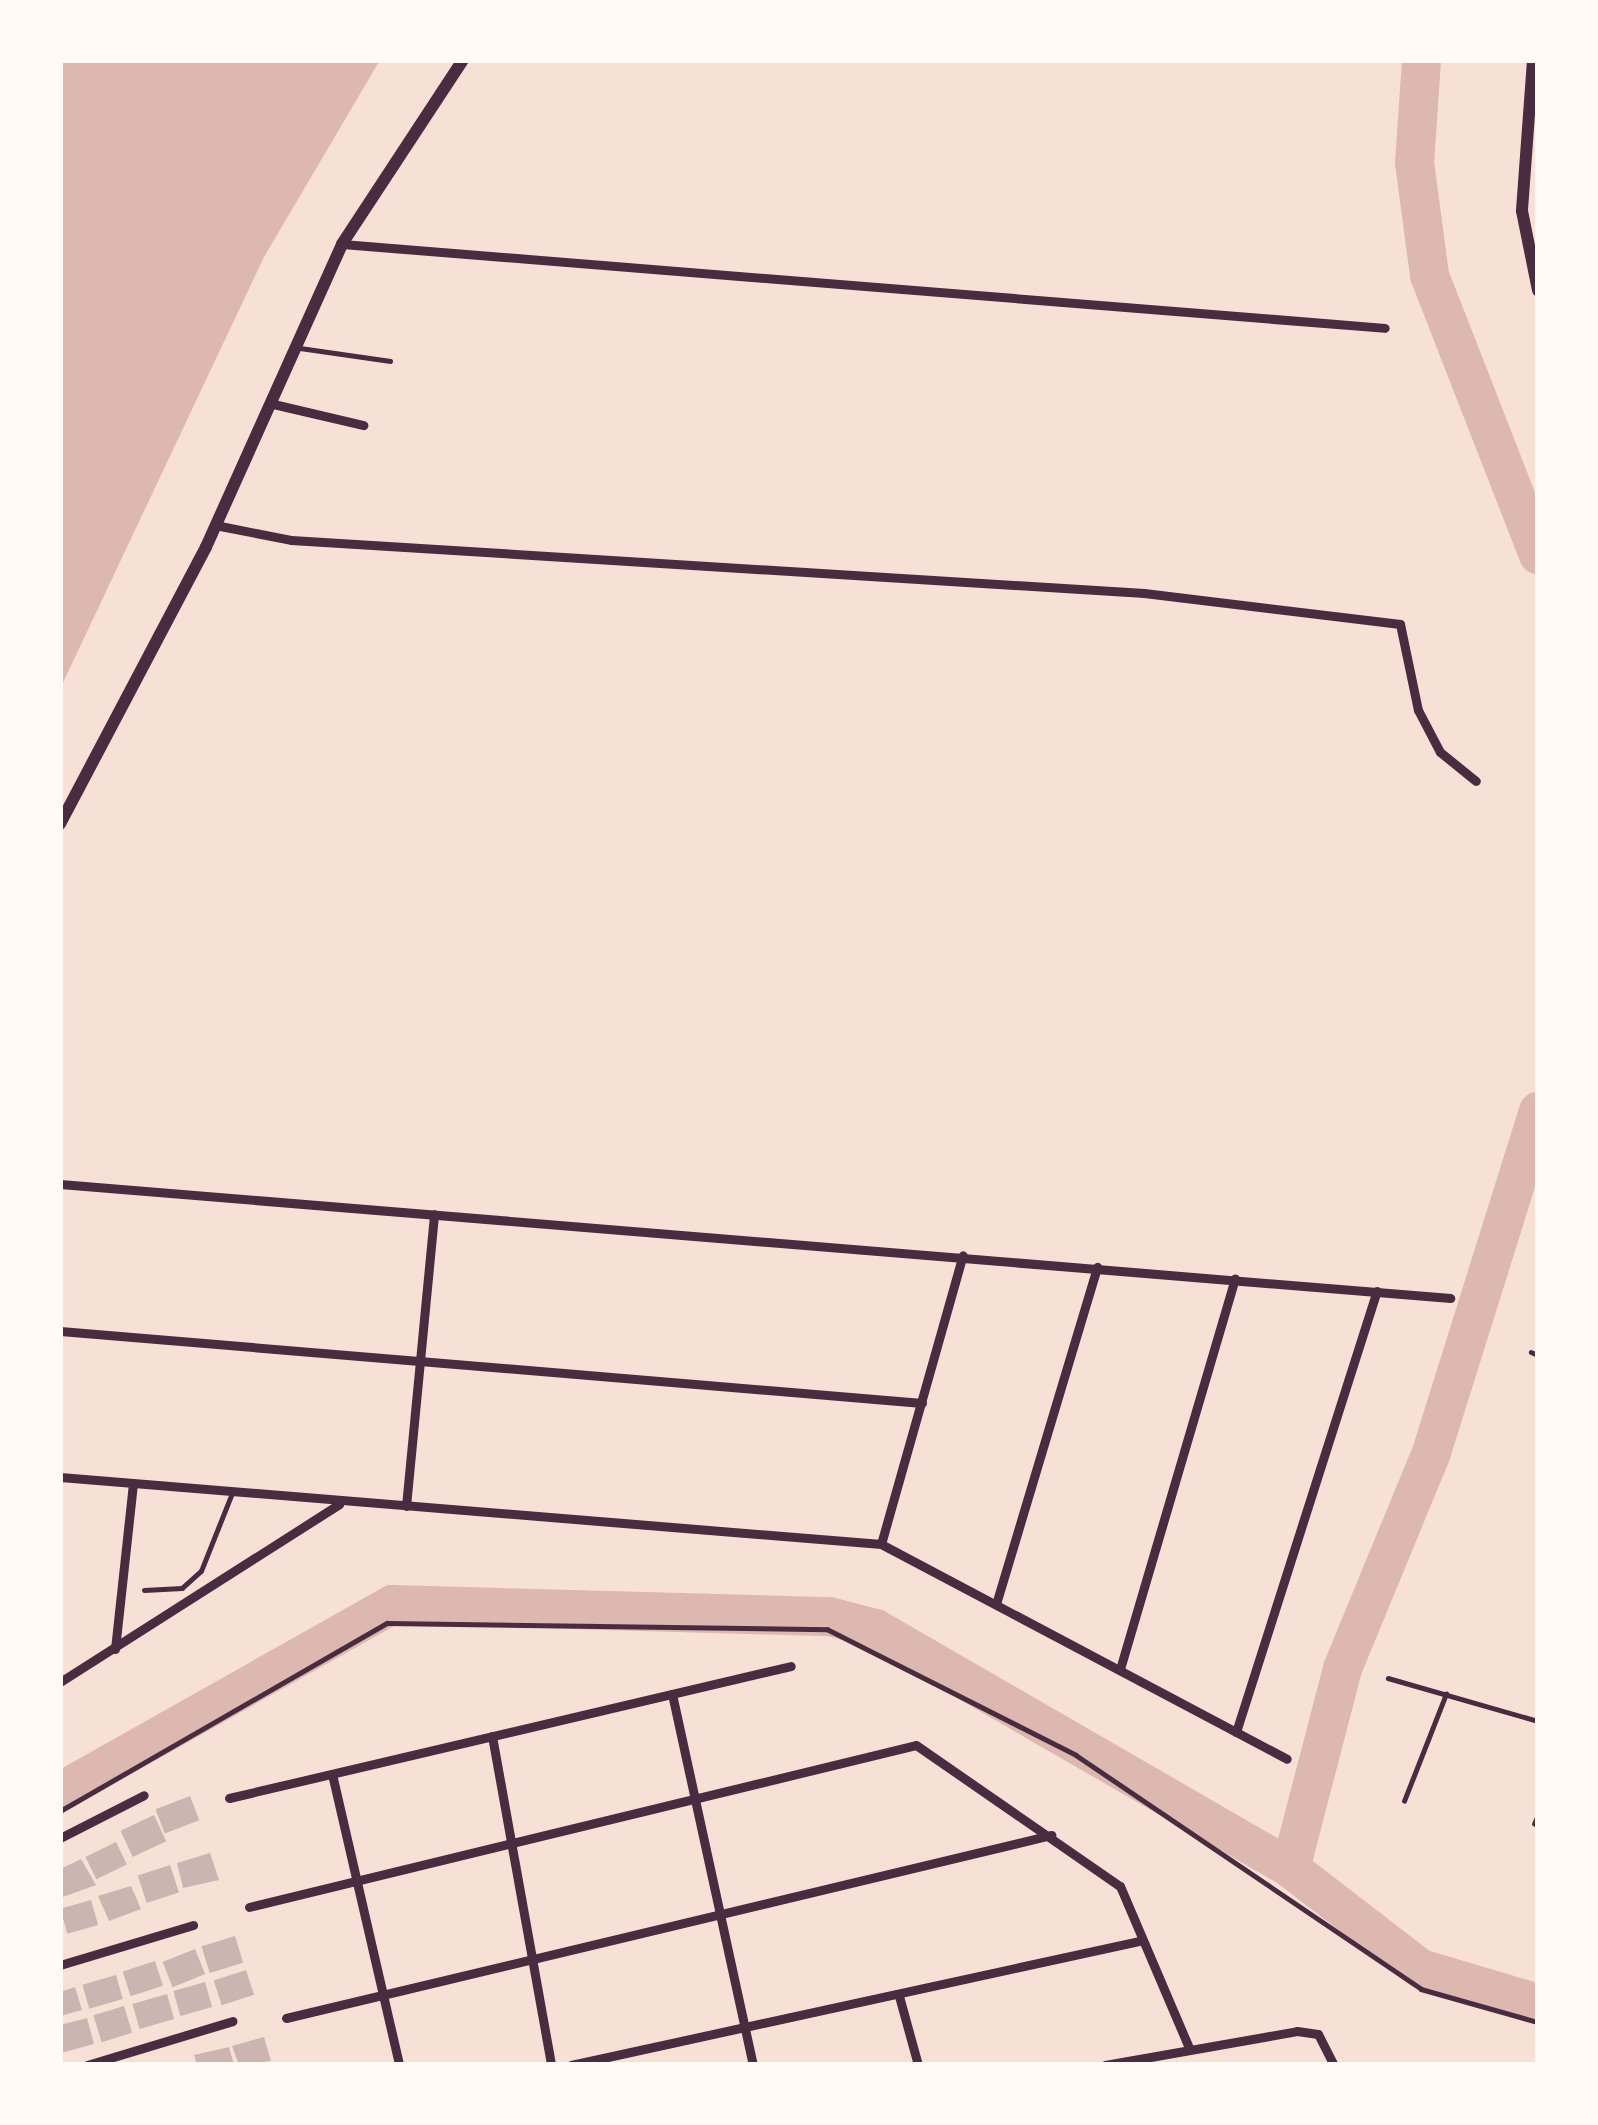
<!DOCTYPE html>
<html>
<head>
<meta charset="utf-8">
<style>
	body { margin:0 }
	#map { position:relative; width:1598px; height:2125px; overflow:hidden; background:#f7e1d7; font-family:Inter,sans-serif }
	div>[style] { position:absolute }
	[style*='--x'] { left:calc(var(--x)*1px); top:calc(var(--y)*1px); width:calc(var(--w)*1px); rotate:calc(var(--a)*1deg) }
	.water>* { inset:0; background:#dcb8b0 }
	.river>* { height:39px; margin:-19.5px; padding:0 19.5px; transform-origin:19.5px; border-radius:19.5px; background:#dcb8b0 }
	.building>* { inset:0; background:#ccb4b1; transform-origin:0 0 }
	.path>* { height:4.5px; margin:-2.25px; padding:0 2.25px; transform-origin:2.25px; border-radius:2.25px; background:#4a2c40 }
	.service>* { height:4.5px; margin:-2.25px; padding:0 2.25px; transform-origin:2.25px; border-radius:2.25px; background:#4a2c40 }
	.minor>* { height:9px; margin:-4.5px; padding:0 4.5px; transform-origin:4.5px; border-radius:4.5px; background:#4a2c40 }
	.tertiary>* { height:12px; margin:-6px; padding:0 6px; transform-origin:6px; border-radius:6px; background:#4a2c40 }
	span { translate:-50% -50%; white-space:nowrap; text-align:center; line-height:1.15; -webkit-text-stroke:12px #fffaf5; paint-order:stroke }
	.frame { position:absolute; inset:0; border:63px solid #fffaf5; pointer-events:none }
</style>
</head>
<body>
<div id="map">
	<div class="water">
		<i style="clip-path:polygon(60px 60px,380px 60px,264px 257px,60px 689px)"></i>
	</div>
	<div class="river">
		<i style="--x:1421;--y:60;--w:102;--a:93.9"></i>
		<i style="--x:1414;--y:162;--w:114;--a:82.4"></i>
		<i style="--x:1429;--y:275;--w:300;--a:68.7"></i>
		<i style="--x:60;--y:1791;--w:381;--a:-29.4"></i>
		<i style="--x:392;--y:1604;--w:437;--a:1.6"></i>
		<i style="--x:829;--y:1616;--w:48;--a:14.6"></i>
		<i style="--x:875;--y:1628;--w:479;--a:30"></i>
		<i style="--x:1290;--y:1868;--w:164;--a:37.6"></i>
		<i style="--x:1420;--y:1968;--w:123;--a:16.5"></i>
		<i style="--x:1290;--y:1868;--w:207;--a:-75.4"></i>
		<i style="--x:1342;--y:1668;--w:230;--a:-67.6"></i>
		<i style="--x:1430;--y:1455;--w:361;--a:-72.6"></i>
	</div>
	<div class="building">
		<i style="left:190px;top:1796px;width:26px;height:37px;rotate:69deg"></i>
		<i style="left:154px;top:1815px;width:29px;height:37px;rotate:65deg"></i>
		<i style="left:116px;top:1842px;width:25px;height:34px;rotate:64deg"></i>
		<i style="clip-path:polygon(210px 1853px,219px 1880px,183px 1888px,177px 1863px)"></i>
		<i style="clip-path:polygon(81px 1859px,96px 1885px,63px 1897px,60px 1869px)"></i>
		<i style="left:170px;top:1865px;width:29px;height:34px;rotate:72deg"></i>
		<i style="clip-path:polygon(131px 1886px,141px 1909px,109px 1921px,98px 1896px)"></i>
		<i style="left:91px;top:1900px;width:26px;height:32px;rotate:74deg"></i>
		<i style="left:235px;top:1936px;width:28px;height:35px;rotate:73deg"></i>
		<i style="left:195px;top:1949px;width:27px;height:35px;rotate:68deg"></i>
		<i style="left:155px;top:1961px;width:26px;height:34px;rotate:72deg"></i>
		<i style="left:246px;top:1970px;width:26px;height:34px;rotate:72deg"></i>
		<i style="left:116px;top:1975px;width:25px;height:35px;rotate:74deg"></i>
		<i style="left:205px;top:1982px;width:26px;height:33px;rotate:74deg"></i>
		<i style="clip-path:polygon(75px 1987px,82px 2010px,60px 2016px,60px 1992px)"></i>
		<i style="left:167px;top:1994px;width:26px;height:36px;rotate:74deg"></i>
		<i style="left:124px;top:2006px;width:28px;height:32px;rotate:73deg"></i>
		<i style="clip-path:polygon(87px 2018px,94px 2044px,61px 2053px,60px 2025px)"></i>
		<i style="clip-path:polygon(264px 2037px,271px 2061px,239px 2065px,232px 2046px)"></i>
		<i style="clip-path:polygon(229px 2047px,234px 2065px,197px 2065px,194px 2055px)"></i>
	</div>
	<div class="path">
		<i style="--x:60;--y:1811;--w:377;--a:-29.9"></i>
		<i style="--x:387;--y:1623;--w:440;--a:0.8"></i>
		<i style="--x:827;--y:1629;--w:279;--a:26.8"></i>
		<i style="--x:1076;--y:1755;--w:417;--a:34.1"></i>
		<i style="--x:1421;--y:1989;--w:122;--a:15.8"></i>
	</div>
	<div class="service">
		<i style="--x:300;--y:348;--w:91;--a:8.2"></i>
		<i style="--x:1531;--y:1352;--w:8;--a:23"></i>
		<i style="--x:144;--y:1590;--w:38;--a:-3"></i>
		<i style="--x:182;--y:1588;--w:25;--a:-42"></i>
		<i style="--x:201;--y:1571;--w:84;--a:-68.3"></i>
		<i style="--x:1388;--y:1678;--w:156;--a:16"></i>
		<i style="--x:1404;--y:1801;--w:115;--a:-68.6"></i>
		<i style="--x:1534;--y:1824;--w:10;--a:-66"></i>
	</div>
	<div class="minor">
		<i style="--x:342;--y:244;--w:1046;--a:4.6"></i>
		<i style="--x:269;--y:403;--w:97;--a:13.2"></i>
		<i style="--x:215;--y:525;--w:77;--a:11.2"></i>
		<i style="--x:291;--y:540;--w:855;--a:3.56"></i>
		<i style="--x:1144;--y:593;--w:258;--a:6.9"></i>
		<i style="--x:1400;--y:624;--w:88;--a:78.2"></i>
		<i style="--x:1418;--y:710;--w:47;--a:62.4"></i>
		<i style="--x:1440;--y:752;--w:46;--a:38.9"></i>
		<i style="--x:60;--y:1184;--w:1395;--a:4.69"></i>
		<i style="--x:60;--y:1331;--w:865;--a:4.77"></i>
		<i style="--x:60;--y:1477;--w:824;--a:4.67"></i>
		<i style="--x:881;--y:1544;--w:459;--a:27.9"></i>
		<i style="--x:406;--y:1506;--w:293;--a:-84.5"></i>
		<i style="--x:881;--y:1544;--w:300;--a:-74.2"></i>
		<i style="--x:996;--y:1604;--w:352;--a:-73.3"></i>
		<i style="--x:115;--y:1649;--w:167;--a:-83.8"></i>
		<i style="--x:1120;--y:1669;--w:407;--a:-73.6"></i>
		<i style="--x:60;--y:1682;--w:331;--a:-32.5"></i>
		<i style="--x:672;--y:1694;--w:380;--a:77.7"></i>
		<i style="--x:1236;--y:1732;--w:463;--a:-72.3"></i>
		<i style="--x:492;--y:1736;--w:334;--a:79.8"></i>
		<i style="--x:332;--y:1774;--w:299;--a:77"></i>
		<i style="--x:229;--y:1798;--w:577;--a:-13.22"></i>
		<i style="--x:60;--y:1838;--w:94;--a:-27.1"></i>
		<i style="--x:249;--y:1907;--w:686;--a:-13.65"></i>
		<i style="--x:916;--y:1745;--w:248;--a:34.7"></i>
		<i style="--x:1120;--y:1886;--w:176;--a:66.9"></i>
		<i style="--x:60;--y:1965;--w:139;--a:-16.7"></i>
		<i style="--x:899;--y:1996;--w:72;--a:74.6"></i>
		<i style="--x:286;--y:2018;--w:787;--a:-13.45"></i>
		<i style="--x:87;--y:2065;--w:152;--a:-16.8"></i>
		<i style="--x:571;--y:2065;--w:581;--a:-12.32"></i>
		<i style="--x:1105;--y:2065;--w:195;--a:-10"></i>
		<i style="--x:1297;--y:2031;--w:21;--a:8"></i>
		<i style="--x:1318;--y:2034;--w:35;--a:63"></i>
	</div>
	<div class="tertiary">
		<i style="--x:1533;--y:60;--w:151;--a:94.2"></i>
		<i style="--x:1522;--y:211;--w:81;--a:78.6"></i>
		<i style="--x:60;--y:824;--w:313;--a:-62.2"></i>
		<i style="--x:206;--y:547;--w:332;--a:-65.8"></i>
		<i style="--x:342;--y:244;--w:220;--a:-56.7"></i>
	</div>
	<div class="frame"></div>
</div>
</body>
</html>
